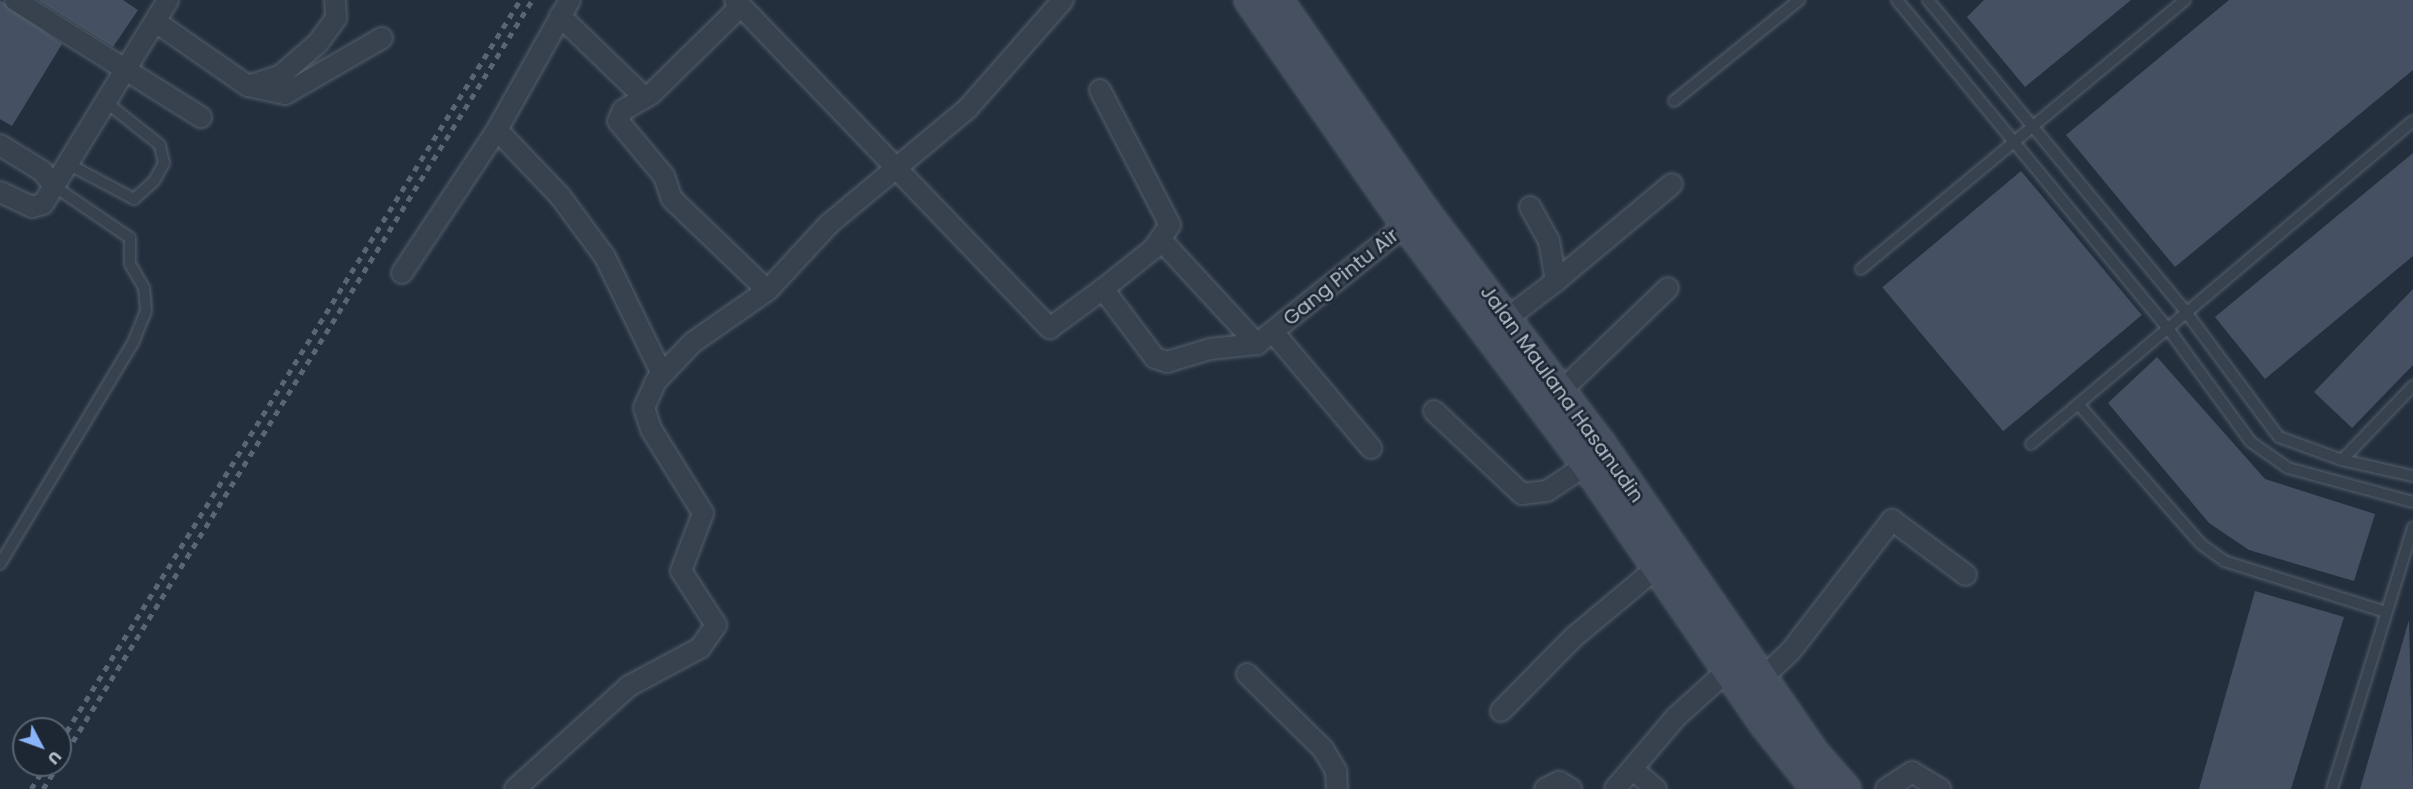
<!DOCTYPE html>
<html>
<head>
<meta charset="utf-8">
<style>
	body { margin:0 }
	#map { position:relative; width:2413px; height:789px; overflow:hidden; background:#242f3e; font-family:Poppins,sans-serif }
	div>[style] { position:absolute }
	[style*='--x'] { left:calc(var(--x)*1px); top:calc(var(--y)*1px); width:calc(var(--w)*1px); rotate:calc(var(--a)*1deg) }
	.building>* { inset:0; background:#455162; transform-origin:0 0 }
	.roads { filter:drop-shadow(0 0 2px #565f6c) drop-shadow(0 0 2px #565f6c) }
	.lane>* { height:10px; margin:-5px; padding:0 5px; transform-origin:5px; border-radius:5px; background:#38414e }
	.street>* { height:20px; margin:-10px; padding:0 10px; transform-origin:10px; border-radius:10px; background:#38414e }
	.secondary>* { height:28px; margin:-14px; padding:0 14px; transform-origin:14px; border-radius:14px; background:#465061 }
	.rail>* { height:4.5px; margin-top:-2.25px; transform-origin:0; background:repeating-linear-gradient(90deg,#5a6575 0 6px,transparent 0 12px) }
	span { translate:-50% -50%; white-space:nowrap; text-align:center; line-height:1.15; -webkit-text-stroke:5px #1d2633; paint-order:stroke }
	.street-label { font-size:20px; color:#b4bcc9 }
	.north { position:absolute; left:12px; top:717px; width:60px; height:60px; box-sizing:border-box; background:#1d2633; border:2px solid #59626f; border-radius:50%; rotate:131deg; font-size:16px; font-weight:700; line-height:24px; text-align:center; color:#b4bcc9 }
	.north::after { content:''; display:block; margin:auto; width:21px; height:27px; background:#8ab4f8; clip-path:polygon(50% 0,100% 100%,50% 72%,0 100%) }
</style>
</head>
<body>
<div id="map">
	<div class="building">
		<i style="clip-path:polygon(0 0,62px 44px,12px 126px,0 119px)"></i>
		<i style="clip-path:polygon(38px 0,123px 0,138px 10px,113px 47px)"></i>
		<i style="clip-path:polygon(1984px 0,2131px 0,2025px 87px,1967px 17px)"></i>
		<i style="clip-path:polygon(2229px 0,2413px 0,2413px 70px,2175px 267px,2066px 135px)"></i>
		<i style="clip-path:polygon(2413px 153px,2413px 256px,2265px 379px,2215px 317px)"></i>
		<i style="left:2021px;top:171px;width:188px;height:181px;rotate:50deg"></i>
		<i style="clip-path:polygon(2413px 289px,2413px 365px,2352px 428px,2314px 392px)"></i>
		<i style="clip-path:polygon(2157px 357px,2265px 479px,2375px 514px,2354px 581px,2249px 550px,2209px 523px,2108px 403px)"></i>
		<i style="clip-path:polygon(2255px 591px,2344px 617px,2291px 789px,2199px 789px)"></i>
		<i style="clip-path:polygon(2409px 620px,2413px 789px,2360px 789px)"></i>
	</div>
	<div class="roads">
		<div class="lane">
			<i style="--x:1897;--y:0;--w:424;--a:50.5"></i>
			<i style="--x:2167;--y:327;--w:142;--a:53.9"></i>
			<i style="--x:2251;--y:442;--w:45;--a:35.1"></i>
			<i style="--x:2288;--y:468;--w:130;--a:15.2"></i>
			<i style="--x:1928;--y:0;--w:405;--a:50.4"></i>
			<i style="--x:2186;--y:312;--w:156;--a:53.4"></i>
			<i style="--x:2279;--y:437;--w:67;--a:20.1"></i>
			<i style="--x:2342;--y:460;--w:73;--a:12.7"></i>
			<i style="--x:1674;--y:101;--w:161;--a:-38.9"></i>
			<i style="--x:68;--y:164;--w:75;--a:27.9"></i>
			<i style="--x:134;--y:199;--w:27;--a:-42"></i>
			<i style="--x:154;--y:181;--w:21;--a:-61"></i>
			<i style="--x:164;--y:163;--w:18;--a:-103"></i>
			<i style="--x:160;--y:145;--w:68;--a:-141.6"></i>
			<i style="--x:1861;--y:269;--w:421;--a:-39.7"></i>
			<i style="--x:2078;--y:404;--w:186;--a:48.7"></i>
			<i style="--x:2201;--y:544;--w:29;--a:36"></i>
			<i style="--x:2224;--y:561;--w:170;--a:17.5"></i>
			<i style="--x:2031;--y:444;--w:500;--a:-40.22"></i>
			<i style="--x:2342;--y:460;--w:103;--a:-46.2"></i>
			<i style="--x:0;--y:564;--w:258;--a:-59"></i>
			<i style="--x:133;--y:343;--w:35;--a:-68"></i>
			<i style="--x:146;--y:310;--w:22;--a:-95"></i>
			<i style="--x:144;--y:288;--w:28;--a:-120"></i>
			<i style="--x:130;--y:264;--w:26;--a:-90"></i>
			<i style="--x:130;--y:238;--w:92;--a:-145.6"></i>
			<i style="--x:2332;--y:789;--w:274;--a:-72.8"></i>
		</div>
		<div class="street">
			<i style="--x:15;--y:0;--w:220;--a:32.2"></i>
			<i style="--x:735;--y:0;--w:455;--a:46.2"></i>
			<i style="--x:1050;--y:328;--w:66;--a:-36.3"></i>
			<i style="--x:1103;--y:289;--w:86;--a:53"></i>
			<i style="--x:1155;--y:358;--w:13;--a:18"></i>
			<i style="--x:1167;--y:362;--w:45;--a:-16.8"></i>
			<i style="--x:1210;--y:349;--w:47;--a:-6.1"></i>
			<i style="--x:741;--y:6;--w:126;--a:135.6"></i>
			<i style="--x:651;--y:94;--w:32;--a:150"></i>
			<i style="--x:623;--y:110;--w:12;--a:114"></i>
			<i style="--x:618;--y:121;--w:72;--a:50.1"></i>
			<i style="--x:664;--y:176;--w:24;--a:71"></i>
			<i style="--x:672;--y:199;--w:132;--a:43.8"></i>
			<i style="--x:560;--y:16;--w:117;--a:44"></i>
			<i style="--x:156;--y:22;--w:112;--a:34.8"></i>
			<i style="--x:248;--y:86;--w:38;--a:12"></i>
			<i style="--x:285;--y:94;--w:112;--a:-30"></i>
			<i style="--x:248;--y:86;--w:35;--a:-18"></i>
			<i style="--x:281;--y:75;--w:49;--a:-40.9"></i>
			<i style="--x:318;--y:43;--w:31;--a:-54"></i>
			<i style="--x:336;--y:18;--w:18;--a:-93"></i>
			<i style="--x:1100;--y:90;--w:152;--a:62.6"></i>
			<i style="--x:1170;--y:225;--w:29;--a:125"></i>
			<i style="--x:1153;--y:249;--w:64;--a:141.3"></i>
			<i style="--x:497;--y:130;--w:91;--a:46.3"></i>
			<i style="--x:560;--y:196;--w:76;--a:53.6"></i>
			<i style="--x:605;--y:257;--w:130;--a:64"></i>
			<i style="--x:0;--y:145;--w:49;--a:31.8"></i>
			<i style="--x:42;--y:171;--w:19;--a:51"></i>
			<i style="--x:0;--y:192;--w:35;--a:25"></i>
			<i style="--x:32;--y:207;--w:11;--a:-15"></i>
			<i style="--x:43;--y:204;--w:239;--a:-58.5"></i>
			<i style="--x:1161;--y:240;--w:142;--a:47.3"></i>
			<i style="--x:402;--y:273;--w:172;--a:-56.4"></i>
			<i style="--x:497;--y:130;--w:149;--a:-60.7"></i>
			<i style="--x:1556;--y:281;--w:151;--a:-39.9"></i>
			<i style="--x:1497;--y:326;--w:74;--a:-37.3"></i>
			<i style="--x:1556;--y:281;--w:41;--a:-99.9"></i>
			<i style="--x:1549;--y:241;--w:39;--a:-119"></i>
			<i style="--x:1273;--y:332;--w:152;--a:49.8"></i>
			<i style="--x:1257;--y:344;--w:201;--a:-38.7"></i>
			<i style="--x:1562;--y:390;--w:147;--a:-43.9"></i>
			<i style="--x:1434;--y:411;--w:121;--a:43.3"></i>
			<i style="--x:1522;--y:494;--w:25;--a:-7"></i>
			<i style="--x:1547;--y:491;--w:60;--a:-33.4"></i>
			<i style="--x:1247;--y:674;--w:107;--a:44.6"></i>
			<i style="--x:1323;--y:749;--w:26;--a:59"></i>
			<i style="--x:1336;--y:771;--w:18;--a:87"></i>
			<i style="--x:1763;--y:677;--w:37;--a:-43"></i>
			<i style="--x:1790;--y:652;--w:167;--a:-52.3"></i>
			<i style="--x:1892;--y:520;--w:92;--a:36.6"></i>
			<i style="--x:1501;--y:711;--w:104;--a:-45.4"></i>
			<i style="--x:1574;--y:637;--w:119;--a:-39.9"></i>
			<i style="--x:1632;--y:769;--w:31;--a:40"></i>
			<i style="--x:515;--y:789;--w:154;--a:-42.1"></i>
			<i style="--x:629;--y:686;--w:81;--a:-28.2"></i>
			<i style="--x:700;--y:648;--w:28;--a:-55"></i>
			<i style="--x:716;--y:625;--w:64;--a:-122.9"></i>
			<i style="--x:681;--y:571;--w:62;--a:-69.2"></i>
			<i style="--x:703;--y:513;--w:99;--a:-121.8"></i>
			<i style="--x:651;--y:429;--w:22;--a:-108"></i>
			<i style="--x:644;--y:408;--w:30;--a:-66"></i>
			<i style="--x:656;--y:381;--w:52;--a:-46.5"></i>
			<i style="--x:692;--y:343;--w:93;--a:-34.9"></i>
			<i style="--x:768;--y:290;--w:90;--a:-47.3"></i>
			<i style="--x:829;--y:224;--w:181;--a:-39.8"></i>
			<i style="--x:968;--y:108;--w:144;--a:-48.7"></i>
			<i style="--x:1545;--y:789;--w:16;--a:-27"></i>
			<i style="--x:1559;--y:782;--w:14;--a:30"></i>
			<i style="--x:1615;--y:789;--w:94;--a:-49.7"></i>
			<i style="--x:1676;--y:717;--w:81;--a:-42"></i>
			<i style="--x:1886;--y:789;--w:31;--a:-33"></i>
			<i style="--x:1912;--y:772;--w:33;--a:31"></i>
		</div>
		<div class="secondary">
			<i style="--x:1249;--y:0;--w:273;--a:55.1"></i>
			<i style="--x:1405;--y:224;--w:301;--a:53.1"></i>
			<i style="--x:1586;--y:465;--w:316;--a:55.5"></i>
			<i style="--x:1765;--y:725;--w:82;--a:51.4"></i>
			<i style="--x:1278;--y:0;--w:256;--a:55.2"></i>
			<i style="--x:1424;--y:210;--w:290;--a:52.9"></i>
			<i style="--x:1599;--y:441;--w:382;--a:55.4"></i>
			<i style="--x:1816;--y:755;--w:45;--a:48.6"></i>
		</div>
	</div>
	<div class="rail">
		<i style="--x:60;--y:742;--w:873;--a:-58.2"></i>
		<i style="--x:60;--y:762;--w:896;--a:-58.22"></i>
		<i style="--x:31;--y:789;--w:28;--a:-58"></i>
		<i style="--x:43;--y:789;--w:28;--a:-58"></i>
	</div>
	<div class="street-label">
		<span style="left:1341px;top:277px;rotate:-39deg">Gang Pintu Air</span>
		<span style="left:1562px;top:394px;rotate:54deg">Jalan Maulana Hasanudin</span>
	</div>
	<div class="north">U</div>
</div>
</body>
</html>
